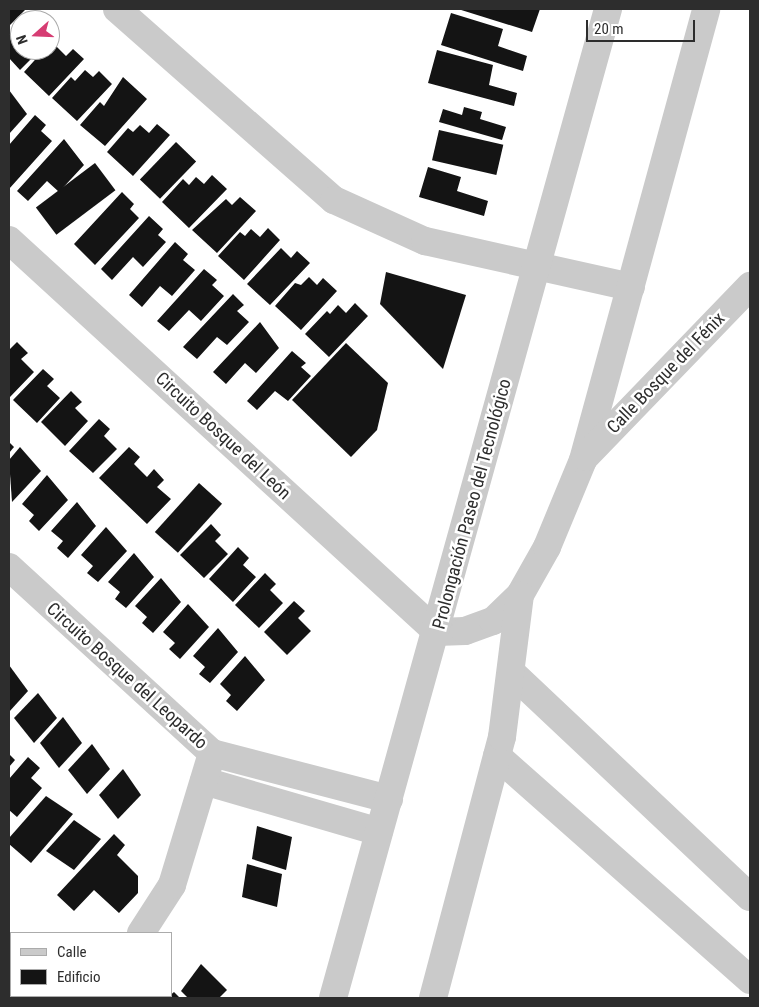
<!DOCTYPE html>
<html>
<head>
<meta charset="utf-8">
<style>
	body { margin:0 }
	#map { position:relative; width:759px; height:1007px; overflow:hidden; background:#fff; font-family:"Roboto Condensed",sans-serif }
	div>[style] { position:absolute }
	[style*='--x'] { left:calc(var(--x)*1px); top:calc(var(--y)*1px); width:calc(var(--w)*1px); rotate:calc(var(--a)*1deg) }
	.building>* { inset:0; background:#141414; transform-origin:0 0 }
	.minor>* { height:28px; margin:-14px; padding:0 14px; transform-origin:14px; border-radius:14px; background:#cacaca }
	span { translate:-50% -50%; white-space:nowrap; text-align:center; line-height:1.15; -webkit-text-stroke:5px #fff; paint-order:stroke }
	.street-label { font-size:18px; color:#2d2d2d }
	.frame { position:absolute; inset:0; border:10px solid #2d2d2d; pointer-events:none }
	.legend { position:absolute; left:10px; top:932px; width:162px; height:65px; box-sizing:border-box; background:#fff; border:1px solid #ababab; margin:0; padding:6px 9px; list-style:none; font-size:15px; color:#2d2d2d }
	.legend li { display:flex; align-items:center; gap:10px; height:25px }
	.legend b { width:25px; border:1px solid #ababab }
	.north { position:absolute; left:10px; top:10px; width:50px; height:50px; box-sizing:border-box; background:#fff; border:1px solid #ababab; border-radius:50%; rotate:250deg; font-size:14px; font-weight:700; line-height:20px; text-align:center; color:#2d2d2d }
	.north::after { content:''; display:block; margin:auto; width:18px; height:22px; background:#d63d73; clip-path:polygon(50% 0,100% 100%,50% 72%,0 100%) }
	.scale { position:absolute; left:586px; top:20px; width:109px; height:22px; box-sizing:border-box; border:2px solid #2d2d2d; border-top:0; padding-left:6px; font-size:15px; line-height:18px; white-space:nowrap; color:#2d2d2d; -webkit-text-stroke:4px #fff; paint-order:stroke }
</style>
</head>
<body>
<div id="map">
	<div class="building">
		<i style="clip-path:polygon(9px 9px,26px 9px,9px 26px)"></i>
		<i style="clip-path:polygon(458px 9px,540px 9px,532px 32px)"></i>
		<i style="clip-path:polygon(451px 13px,503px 29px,498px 46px,527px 56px,523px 71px,441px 45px)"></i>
		<i style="clip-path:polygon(18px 25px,20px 50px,40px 50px,20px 70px,9px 58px,9px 35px)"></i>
		<i style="clip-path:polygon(50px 25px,57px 33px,50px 40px)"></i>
		<i style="clip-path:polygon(56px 46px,66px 56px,73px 49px,84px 59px,49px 96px,24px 72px,43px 51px,48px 56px)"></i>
		<i style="clip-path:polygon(437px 50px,493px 65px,489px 85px,517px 93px,514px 106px,428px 83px)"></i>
		<i style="clip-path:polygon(85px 70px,93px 77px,99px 71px,112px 84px,77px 121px,52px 98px,71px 77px,75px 81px)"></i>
		<i style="clip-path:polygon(123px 77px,147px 99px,105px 146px,80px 125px,100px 102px,104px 106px)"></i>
		<i style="clip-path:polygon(9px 90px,27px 114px,9px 134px)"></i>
		<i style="clip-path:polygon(464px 107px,482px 112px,480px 119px,506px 127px,502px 140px,439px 122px,443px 109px,462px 115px)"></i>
		<i style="clip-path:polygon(35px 115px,46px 125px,41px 131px,52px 141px,9px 189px,9px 145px)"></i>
		<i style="clip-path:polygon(157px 124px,170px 135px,133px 176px,107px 152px,128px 128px,133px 132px,140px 125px,149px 133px)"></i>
		<i style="left:439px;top:130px;width:66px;height:31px;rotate:13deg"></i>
		<i style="clip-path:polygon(64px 139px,84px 165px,59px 192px,47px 181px,28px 201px,17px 191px)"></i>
		<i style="left:176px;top:142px;width:28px;height:52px;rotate:44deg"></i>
		<i style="left:95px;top:163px;width:34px;height:74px;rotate:53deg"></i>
		<i style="clip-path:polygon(428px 167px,461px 177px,457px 191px,488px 201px,484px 216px,419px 197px)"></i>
		<i style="clip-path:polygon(212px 175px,227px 189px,189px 228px,162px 202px,183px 179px,189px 185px,196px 177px,204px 184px)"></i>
		<i style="clip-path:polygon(122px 192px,134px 204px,130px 209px,139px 218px,95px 265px,74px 244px)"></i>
		<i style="clip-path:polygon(240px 197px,256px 211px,217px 253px,192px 230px,226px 199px,232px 205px)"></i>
		<i style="clip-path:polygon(149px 216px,163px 229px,158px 235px,166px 242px,143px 267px,133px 257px,112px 280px,101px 269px)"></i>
		<i style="clip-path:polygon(268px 228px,280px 240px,244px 280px,218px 256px,240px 232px,245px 236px,251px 229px,260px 237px)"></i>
		<i style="clip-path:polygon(175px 242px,188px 254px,183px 260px,195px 270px,172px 296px,160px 286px,142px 307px,129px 295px)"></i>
		<i style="clip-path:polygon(281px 248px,291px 258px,297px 251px,310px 263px,270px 305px,247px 284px)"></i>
		<i style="clip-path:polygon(204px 269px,217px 280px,212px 285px,224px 296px,201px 321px,189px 310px,169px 331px,157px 321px)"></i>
		<i style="clip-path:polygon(386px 272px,466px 295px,443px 369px,380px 304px)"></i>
		<i style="clip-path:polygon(309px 277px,317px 285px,323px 278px,337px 291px,301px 330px,275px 306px,295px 283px,301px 285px)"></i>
		<i style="clip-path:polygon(233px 294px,244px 305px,237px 311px,249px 322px,227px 345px,217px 337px,197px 359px,183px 347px)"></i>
		<i style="clip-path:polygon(355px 303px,368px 316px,329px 357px,305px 334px,327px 311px,330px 314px,338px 305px,346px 313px)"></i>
		<i style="clip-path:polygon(260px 322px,279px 348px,256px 373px,245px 363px,226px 384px,213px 372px)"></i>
		<i style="clip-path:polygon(17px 342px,28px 353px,21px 359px,34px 372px,10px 397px,9px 350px)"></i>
		<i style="clip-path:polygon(346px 343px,388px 383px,377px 430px,351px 457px,292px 400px)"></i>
		<i style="clip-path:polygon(292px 351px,306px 363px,301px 367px,311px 376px,288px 401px,275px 391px,257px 410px,247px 401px)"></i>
		<i style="clip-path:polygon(43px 369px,54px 379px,47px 386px,60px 398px,37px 423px,13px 400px)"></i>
		<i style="clip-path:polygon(71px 391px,82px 402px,75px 408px,88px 421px,65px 446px,41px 422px)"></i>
		<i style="clip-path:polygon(99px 419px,110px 429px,104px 436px,117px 449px,93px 473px,69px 451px)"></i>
		<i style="clip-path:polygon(9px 442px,14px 447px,9px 453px)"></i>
		<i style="clip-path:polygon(20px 447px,41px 471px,12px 502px,9px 460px)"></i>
		<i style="clip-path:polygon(129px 447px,140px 457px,134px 464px,147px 477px,154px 469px,164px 480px,157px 487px,171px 499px,147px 524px,99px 478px)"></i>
		<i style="clip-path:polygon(47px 475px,68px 500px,39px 531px,29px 521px,34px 515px,22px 504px)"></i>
		<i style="left:199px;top:483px;width:31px;height:66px;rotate:42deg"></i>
		<i style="clip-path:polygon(77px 502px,96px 526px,68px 558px,57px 548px,63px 541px,51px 531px)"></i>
		<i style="clip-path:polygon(211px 524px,221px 535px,215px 541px,228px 554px,204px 578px,180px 555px)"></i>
		<i style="clip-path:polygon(106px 527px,127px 551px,98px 582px,87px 573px,93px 566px,81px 555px)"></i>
		<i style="clip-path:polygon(238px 547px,249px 558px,243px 565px,256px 577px,233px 602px,209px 579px)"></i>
		<i style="clip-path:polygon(134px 553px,154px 577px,126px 608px,115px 599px,120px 592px,108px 582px)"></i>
		<i style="clip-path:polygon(265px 573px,276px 584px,270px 590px,283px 603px,259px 628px,235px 605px)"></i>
		<i style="clip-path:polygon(161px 578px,181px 602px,153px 633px,142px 623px,147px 617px,135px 606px)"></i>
		<i style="clip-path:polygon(294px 601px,305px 611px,298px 618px,311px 631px,287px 655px,264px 632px)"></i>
		<i style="clip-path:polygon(188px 604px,209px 627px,180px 659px,169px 649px,175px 643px,163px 632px)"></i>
		<i style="clip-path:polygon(218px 628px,238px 652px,210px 683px,199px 674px,205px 667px,193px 656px)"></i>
		<i style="clip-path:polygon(245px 656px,265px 680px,237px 711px,226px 701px,231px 695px,220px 684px)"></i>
		<i style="clip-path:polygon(9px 665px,28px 691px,9px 712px)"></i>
		<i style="clip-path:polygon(38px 693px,57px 718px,34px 743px,14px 718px)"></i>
		<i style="clip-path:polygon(63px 717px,82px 743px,59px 768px,40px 743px)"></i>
		<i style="clip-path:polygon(92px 744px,110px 769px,87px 794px,68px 770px)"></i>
		<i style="clip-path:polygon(9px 754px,15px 760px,9px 767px)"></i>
		<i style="clip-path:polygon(28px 757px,40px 768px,31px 778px,42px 788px,17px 817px,9px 810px,9px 779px)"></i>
		<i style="clip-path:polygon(123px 769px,141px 795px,118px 819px,99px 795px)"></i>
		<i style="clip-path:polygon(46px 796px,73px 814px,31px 863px,9px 844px,9px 838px)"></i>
		<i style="clip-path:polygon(74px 820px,101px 839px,74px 870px,46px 851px)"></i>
		<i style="clip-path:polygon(257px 826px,292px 837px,286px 870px,252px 859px)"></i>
		<i style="clip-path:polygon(114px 834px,125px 845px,117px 855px,138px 876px,138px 893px,119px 913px,94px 890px,74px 911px,57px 895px)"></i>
		<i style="clip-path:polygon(247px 864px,282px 874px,277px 907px,242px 897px)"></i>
		<i style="clip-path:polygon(201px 964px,227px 990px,219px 998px,188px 998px,181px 991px)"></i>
		<i style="clip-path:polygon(174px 992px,180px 998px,167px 998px)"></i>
	</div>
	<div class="minor">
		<i style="--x:117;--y:9;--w:289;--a:41.4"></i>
		<i style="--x:334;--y:200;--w:100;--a:24.3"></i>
		<i style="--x:425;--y:241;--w:211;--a:12.6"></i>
		<i style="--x:9;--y:240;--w:580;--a:42.49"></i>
		<i style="--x:437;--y:632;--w:28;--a:-2"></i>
		<i style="--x:465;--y:631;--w:30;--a:-20"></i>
		<i style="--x:493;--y:621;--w:37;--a:-44"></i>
		<i style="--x:520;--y:595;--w:55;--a:-60.6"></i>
		<i style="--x:547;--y:547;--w:94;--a:-67.5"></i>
		<i style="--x:583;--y:460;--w:467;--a:-74.7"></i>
		<i style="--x:585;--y:457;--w:238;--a:-46"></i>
		<i style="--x:9;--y:567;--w:275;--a:42.5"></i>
		<i style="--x:212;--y:753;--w:183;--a:14.6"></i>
		<i style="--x:511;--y:672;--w:328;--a:43.3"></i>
		<i style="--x:497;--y:756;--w:338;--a:41.5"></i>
		<i style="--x:204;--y:781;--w:182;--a:16.2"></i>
		<i style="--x:141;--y:933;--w:57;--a:-57.1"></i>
		<i style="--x:172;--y:885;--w:138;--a:-73.1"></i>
		<i style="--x:9;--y:951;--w:3;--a:45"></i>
		<i style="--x:333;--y:998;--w:1027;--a:-74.46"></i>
		<i style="--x:433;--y:998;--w:270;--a:-75.2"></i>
		<i style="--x:502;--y:737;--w:143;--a:-82.8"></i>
	</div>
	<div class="street-label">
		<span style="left:666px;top:373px;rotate:-46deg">Calle Bosque del Fénix</span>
		<span style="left:223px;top:436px;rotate:43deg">Circuito Bosque del León</span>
		<span style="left:472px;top:504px;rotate:-75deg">Prolongación Paseo del Tecnológico</span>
		<span style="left:127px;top:676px;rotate:42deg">Circuito Bosque del Leopardo</span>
	</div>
	<div class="frame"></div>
	<ul class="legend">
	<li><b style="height:6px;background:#cacaca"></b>Calle</li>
	<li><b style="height:14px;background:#141414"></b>Edificio</li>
	</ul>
	<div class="north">N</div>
	<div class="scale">20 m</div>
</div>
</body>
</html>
